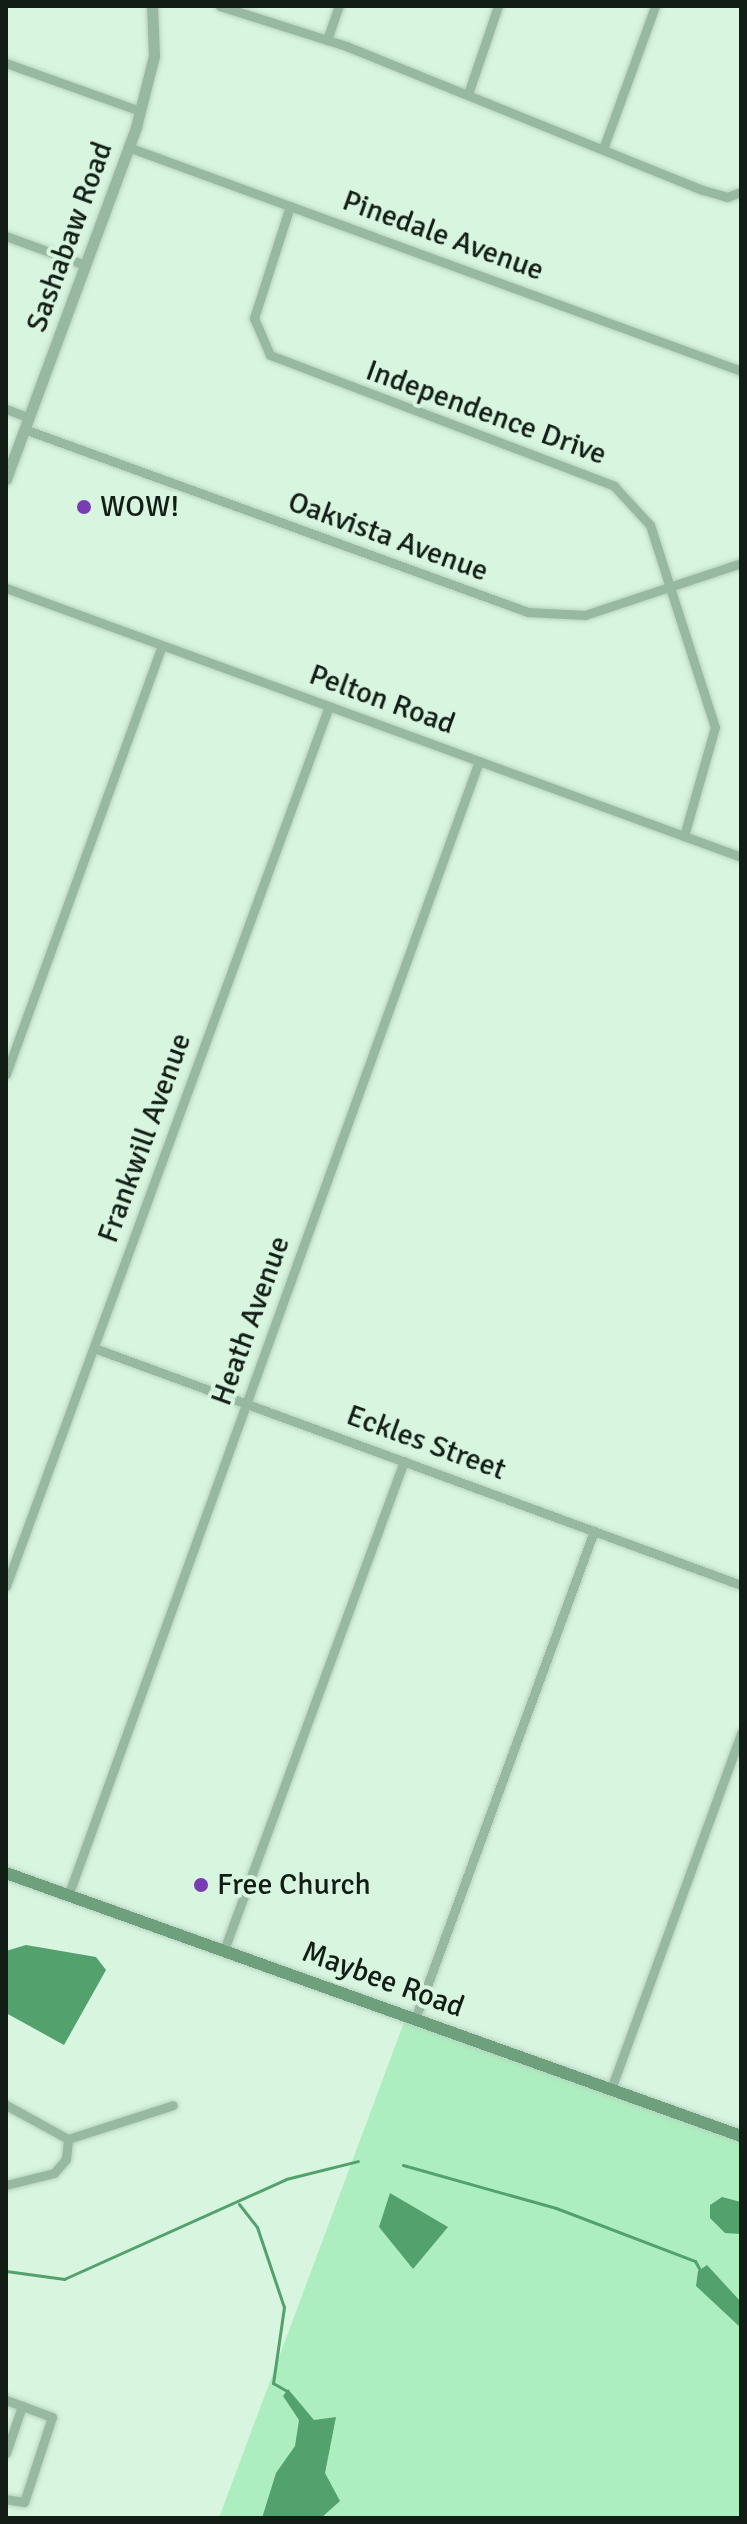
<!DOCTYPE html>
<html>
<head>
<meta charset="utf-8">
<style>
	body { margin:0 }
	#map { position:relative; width:747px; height:2524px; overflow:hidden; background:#d7f5df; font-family:Signika,sans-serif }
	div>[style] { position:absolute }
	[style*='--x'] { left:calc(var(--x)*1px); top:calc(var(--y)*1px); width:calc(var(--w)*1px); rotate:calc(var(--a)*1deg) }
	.green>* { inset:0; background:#adeec0 }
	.water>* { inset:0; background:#53a16d }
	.stream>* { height:3px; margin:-1.5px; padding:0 1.5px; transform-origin:1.5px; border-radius:1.5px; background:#53a16d }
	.roads { filter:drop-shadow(0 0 2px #b7d2bf) drop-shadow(0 0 2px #b7d2bf) }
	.minor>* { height:9px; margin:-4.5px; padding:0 4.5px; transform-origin:4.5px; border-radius:4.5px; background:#98b9a1 }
	.tertiary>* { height:11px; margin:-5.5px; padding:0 5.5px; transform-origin:5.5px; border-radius:5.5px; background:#98b9a1 }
	.secondary>* { height:12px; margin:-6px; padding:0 6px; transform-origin:6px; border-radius:6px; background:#6ea07d }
	.dots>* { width:22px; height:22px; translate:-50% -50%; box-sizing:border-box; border:4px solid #d7f5df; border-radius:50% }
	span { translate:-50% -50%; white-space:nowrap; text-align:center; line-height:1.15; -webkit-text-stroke:8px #d7f5df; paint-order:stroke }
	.street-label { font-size:30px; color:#121d15 }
	.poi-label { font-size:30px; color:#121d15 }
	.left { translate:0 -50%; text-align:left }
	.frame { position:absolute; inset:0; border:8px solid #121d15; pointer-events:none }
</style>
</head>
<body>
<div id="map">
	<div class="green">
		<i style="clip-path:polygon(406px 2017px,741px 2139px,741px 2518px,219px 2518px)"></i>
	</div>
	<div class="water">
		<i style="clip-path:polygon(26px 1945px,96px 1957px,106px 1970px,64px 2045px,6px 2013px,6px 1951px)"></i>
		<i style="clip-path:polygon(390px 2193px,448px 2227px,413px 2269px,379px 2227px)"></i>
		<i style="clip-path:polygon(722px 2197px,741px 2202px,741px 2234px,725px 2233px,710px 2218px,710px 2205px)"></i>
		<i style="clip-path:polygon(707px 2265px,741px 2302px,741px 2328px,696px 2286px,698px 2271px)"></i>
		<i style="clip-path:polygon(288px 2389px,314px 2420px,336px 2417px,325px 2473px,340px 2501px,321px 2518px,262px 2518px,276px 2473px,295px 2446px,299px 2420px,283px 2396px)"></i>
	</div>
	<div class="stream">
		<i style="--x:403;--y:2165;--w:159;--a:15.7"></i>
		<i style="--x:556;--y:2208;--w:149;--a:20.9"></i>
		<i style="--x:695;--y:2261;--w:10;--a:61"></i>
		<i style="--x:239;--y:2204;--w:29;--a:52"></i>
		<i style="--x:257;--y:2227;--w:84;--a:71.4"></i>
		<i style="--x:284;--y:2307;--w:77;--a:98.2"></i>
		<i style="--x:273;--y:2383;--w:16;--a:30"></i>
		<i style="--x:6;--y:2271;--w:59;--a:7.9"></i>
		<i style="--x:64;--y:2279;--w:243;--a:-24.2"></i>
		<i style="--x:286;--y:2179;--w:74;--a:-14"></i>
	</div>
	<div class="roads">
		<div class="minor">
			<i style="--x:220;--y:6;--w:132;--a:17.6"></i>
			<i style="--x:346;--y:46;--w:385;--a:22"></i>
			<i style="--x:703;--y:190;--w:25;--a:16"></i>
			<i style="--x:727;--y:197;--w:15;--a:-20"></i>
			<i style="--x:327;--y:40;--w:36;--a:-71"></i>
			<i style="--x:6;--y:63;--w:142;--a:19.7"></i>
			<i style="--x:468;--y:94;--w:93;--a:-71.2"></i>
			<i style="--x:128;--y:147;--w:653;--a:20.07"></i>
			<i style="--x:603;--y:149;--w:152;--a:-70"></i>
			<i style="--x:290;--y:206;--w:118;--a:107.8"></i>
			<i style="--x:254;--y:318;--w:40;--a:66.6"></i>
			<i style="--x:270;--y:355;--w:368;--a:20.8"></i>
			<i style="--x:614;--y:486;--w:53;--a:47.3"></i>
			<i style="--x:650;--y:525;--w:212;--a:72.2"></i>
			<i style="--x:715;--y:727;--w:113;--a:105.9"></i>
			<i style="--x:6;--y:236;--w:84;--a:20.2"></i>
			<i style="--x:6;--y:409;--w:25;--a:21"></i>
			<i style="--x:24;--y:429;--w:536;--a:19.96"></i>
			<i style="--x:528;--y:612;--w:57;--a:3"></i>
			<i style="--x:585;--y:615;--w:164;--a:-18.4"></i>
			<i style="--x:6;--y:588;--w:783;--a:20.1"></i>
			<i style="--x:6;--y:1074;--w:456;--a:-70"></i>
			<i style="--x:94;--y:1348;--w:689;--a:20.12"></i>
			<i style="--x:6;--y:1586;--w:937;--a:-69.84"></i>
			<i style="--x:68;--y:1896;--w:1207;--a:-70.09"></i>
			<i style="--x:224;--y:1950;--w:521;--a:-69.79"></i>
			<i style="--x:415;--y:2019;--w:520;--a:-69.86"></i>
			<i style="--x:611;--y:2089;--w:379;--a:-69.9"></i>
			<i style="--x:6;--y:2105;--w:71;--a:28.7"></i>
			<i style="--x:68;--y:2139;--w:110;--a:-17.9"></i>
			<i style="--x:6;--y:2185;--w:49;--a:-14"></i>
			<i style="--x:54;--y:2173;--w:18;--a:-49"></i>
			<i style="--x:66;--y:2159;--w:20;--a:-84"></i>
			<i style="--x:6;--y:2400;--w:49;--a:20.3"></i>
			<i style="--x:52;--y:2417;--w:89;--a:108.2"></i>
			<i style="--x:24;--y:2502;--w:18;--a:-171"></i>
			<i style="--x:6;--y:2453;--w:50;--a:-71.2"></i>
		</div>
		<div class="tertiary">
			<i style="--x:6;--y:479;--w:375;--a:-69.7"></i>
			<i style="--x:136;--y:127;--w:73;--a:-75.8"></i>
			<i style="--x:154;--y:56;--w:50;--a:-92.3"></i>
		</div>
		<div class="secondary">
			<i style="--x:6;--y:1873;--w:781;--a:19.69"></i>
		</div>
	</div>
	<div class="dots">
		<i style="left:84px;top:507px;background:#783db3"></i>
		<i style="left:201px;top:1885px;background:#783db3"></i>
	</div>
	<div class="street-label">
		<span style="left:443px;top:236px;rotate:20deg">Pinedale Avenue</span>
		<span style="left:70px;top:237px;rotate:-70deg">Sashabaw Road</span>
		<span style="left:486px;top:413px;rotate:20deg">Independence Drive</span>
		<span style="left:388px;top:537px;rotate:20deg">Oakvista Avenue</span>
		<span style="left:382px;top:700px;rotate:20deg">Pelton Road</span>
		<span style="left:145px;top:1138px;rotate:-70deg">Frankwill Avenue</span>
		<span style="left:251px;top:1321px;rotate:-70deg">Heath Avenue</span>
		<span style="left:426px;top:1443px;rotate:20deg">Eckles Street</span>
		<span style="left:383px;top:1980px;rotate:20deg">Maybee Road</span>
	</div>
	<div class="poi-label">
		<span class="left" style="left:100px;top:507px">WOW!</span>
		<span class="left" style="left:217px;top:1885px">Free Church</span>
	</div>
	<div class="frame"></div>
</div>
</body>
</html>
